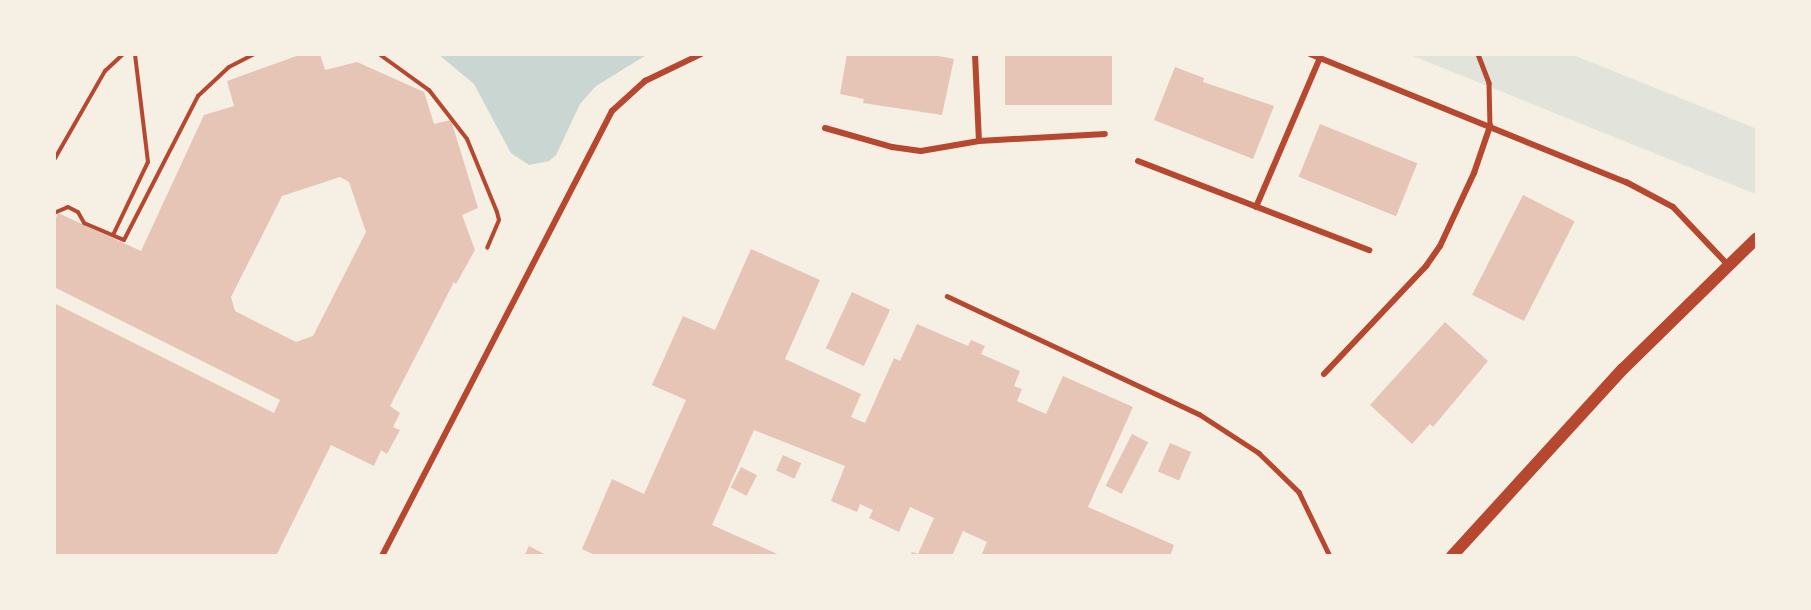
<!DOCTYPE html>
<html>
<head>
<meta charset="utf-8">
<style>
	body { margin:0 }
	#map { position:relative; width:1811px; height:610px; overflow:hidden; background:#f6efe4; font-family:"IBM Plex Sans",sans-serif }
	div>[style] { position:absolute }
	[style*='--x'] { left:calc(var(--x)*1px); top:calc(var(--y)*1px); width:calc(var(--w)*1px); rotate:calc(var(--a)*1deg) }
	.green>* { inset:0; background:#e2e4dc }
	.water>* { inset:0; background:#c9d6d2 }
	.building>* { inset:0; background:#e6c5b7; transform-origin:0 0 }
	.path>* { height:4px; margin:-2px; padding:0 2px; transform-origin:2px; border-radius:2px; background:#b5482f }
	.service>* { height:4.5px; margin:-2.25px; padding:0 2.25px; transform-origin:2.25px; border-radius:2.25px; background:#b5482f }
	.minor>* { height:6px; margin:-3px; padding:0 3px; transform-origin:3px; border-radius:3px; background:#b5482f }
	.secondary>* { height:12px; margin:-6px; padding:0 6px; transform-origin:6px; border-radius:6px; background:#b5482f }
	span { translate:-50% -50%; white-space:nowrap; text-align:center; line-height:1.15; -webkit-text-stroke:4.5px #f6efe4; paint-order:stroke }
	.frame { position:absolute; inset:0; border:56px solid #f6efe4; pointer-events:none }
</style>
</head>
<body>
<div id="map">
	<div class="green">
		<i style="clip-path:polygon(1408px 54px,1571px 54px,1757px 129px,1757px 191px,1753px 193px)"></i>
	</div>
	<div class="water">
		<i style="clip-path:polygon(438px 54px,648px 54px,596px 86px,580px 104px,556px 155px,549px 161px,529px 165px,511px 153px,474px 84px)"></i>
	</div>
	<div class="building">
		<i style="clip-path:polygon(evenodd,302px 54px,320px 54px,325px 70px,357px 62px,424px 92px,434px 124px,451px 120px,478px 208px,462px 215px,475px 250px,456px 284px,454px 282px,390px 406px,400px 413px,393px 427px,400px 430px,387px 454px,381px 450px,374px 466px,331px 445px,276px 556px,54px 556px,54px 303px,274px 413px,280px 400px,54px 287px,54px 223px,58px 213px,141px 251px,204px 115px,234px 106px,227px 81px,302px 54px,340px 177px,349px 182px,366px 232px,313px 336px,296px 342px,235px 311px,231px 297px,282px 196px,340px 177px)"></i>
		<i style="clip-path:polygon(928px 54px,954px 59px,942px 115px,863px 103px,864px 99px,840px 94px,847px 54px)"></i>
		<i style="left:1005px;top:54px;width:107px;height:51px"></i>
		<i style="clip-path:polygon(1175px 67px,1204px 78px,1203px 82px,1274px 106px,1253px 159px,1154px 120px)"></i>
		<i style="left:1320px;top:124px;width:105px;height:57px;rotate:22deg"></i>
		<i style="left:1523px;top:195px;width:58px;height:112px;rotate:27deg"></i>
		<i style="clip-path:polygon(751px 249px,820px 280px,785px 359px,861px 394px,851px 417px,865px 423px,894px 358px,900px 361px,917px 324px,968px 346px,971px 340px,985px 346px,981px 354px,1020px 371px,1014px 386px,1022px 389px,1017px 401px,1046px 414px,1063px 376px,1133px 407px,1088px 507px,1174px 545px,1170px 556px,981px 556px,987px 542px,963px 531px,952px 556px,910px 556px,912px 552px,918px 554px,934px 518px,910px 507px,899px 532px,869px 518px,873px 510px,860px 504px,857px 512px,831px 501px,845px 466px,754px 430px,712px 525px,782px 556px,597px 556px,582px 549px,612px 479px,644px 494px,686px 400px,652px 385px,683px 316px,715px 330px)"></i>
		<i style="left:852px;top:292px;width:42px;height:62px;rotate:25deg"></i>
		<i style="clip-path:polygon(1445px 322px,1488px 361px,1433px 427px,1430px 424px,1412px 444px,1370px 405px)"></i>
		<i style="left:1132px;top:434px;width:18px;height:58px;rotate:27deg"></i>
		<i style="left:1170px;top:443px;width:23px;height:31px;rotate:23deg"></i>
		<i style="left:783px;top:455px;width:20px;height:17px;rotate:24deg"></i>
		<i style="left:741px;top:467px;width:18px;height:23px;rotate:27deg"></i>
		<i style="clip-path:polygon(529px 546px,548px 556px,524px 556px)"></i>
	</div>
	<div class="path">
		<i style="--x:379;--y:54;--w:62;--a:35.8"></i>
		<i style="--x:429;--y:90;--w:62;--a:52.2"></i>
		<i style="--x:467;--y:139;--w:79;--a:67.7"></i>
		<i style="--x:497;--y:212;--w:8;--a:76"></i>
		<i style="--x:499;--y:220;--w:30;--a:113"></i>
		<i style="--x:54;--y:160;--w:103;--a:-60.2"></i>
		<i style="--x:105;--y:71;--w:25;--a:-43"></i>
		<i style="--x:54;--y:213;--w:15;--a:-23"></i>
		<i style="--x:68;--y:207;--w:11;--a:27"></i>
		<i style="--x:78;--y:212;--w:13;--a:61"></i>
		<i style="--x:84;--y:223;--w:43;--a:23"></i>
		<i style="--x:124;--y:240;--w:162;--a:-62.8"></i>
		<i style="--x:198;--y:96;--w:42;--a:-43.1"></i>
		<i style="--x:229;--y:67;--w:29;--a:-27"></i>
		<i style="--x:113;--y:235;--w:81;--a:-64.4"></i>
		<i style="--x:148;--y:162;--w:109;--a:-96.9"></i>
	</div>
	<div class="service">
		<i style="--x:1478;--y:54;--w:31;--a:69"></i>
		<i style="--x:1489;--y:83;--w:43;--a:88.7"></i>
		<i style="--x:947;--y:296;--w:278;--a:25.1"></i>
		<i style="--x:1199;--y:414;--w:72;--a:33"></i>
		<i style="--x:1259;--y:453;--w:56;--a:44.3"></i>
		<i style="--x:1299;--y:492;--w:71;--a:64.2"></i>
	</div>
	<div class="minor">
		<i style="--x:975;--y:54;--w:87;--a:87.4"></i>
		<i style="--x:1310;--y:54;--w:341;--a:22.1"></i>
		<i style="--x:1626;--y:182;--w:53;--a:28"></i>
		<i style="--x:1673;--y:207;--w:80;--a:46.5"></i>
		<i style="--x:825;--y:128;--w:70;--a:15.8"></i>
		<i style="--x:892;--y:147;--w:29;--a:8"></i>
		<i style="--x:921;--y:151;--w:59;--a:-9.8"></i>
		<i style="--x:979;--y:141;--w:126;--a:-3.2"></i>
		<i style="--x:1138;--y:161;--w:248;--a:21.1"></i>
		<i style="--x:1256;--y:207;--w:162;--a:-66.8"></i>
		<i style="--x:1324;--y:374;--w:149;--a:-46.6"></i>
		<i style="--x:1426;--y:266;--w:24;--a:-55"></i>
		<i style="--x:1440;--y:246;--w:81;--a:-65"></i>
		<i style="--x:1474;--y:173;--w:50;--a:-71.2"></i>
		<i style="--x:382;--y:556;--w:501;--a:-62.67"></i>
		<i style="--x:612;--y:111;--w:45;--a:-42.3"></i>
		<i style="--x:645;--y:81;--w:62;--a:-25.7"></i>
	</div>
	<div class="secondary">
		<i style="--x:1452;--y:556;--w:253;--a:-47.6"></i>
		<i style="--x:1623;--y:369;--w:187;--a:-44.4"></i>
	</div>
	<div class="frame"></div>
</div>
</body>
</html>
